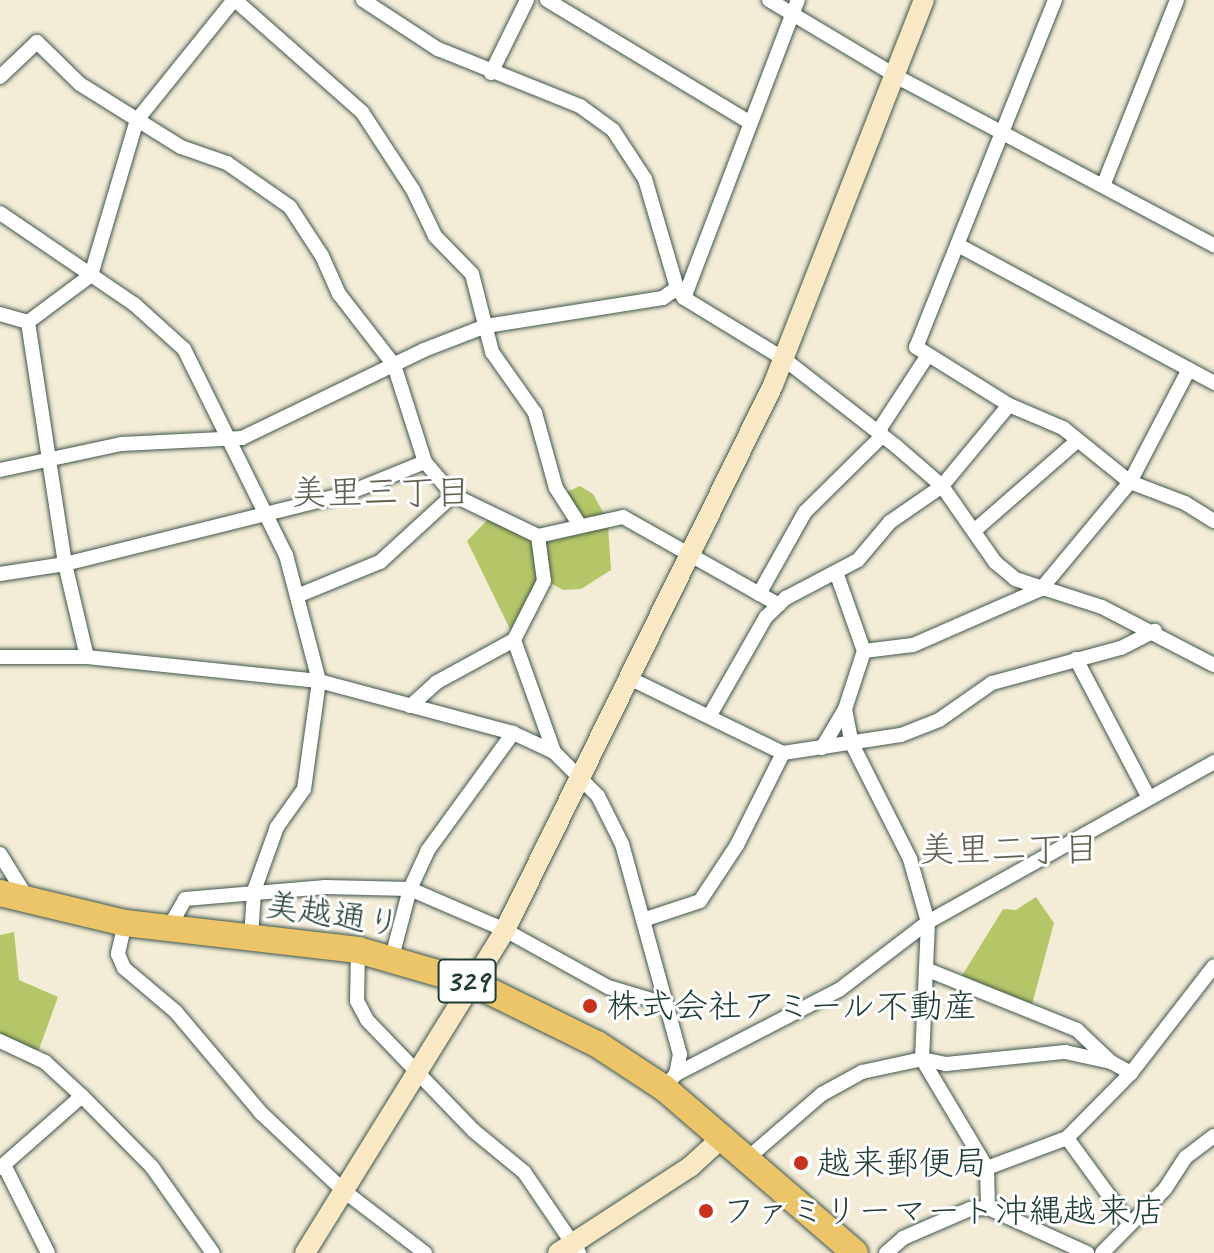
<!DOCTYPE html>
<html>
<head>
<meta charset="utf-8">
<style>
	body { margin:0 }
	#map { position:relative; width:1214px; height:1253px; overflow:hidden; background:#f3ecd7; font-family:Caveat,"Klee One",sans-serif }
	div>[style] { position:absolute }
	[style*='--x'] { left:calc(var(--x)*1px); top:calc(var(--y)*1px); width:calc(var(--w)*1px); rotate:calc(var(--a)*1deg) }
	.green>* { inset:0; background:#b5c669 }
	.roads { filter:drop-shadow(0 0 2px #3f574c) drop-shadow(0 0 2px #3f574c) }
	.street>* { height:14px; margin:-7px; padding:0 7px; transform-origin:7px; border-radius:7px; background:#fff }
	.secondary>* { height:20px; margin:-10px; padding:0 10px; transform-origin:10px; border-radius:10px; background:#f8e8c3 }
	.highway>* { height:26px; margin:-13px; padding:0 13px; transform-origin:13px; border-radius:13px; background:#edc569 }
	.dots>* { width:22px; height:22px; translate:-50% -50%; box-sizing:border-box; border:4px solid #fff; border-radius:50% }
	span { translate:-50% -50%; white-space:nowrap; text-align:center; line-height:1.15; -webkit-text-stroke:6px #fff; paint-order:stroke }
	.shield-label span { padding:2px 6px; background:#fff; border:2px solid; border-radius:6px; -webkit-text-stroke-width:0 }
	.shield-label { font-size:32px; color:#1f3d34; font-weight:700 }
	.street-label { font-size:34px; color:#1f3d34 }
	.poi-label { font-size:34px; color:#1f3d34 }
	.left { translate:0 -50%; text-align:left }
	.neighbourhood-label { font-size:36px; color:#646152 }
</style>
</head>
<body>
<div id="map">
	<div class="green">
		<i style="clip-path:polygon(580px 486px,593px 494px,604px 514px,581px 518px,567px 492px)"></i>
		<i style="clip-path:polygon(496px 511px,533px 539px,539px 581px,511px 631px,467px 541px)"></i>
		<i style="clip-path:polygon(608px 526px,611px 570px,581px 589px,563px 590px,549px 582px,545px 543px)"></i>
		<i style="clip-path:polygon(1036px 897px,1054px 923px,1031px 1008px,960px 979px,1003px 909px,1016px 910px)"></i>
		<i style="clip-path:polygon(14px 932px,19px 980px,58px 997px,38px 1052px,0 1036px,0 935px)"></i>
	</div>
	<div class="roads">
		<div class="street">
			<i style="--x:235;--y:0;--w:169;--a:41.4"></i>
			<i style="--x:362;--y:112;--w:93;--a:56.8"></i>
			<i style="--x:413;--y:190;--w:51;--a:64.4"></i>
			<i style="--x:435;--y:236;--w:53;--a:45.8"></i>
			<i style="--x:472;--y:274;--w:81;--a:75.6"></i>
			<i style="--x:492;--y:352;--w:75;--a:54.8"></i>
			<i style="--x:535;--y:413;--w:78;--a:74.4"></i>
			<i style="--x:556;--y:488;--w:43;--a:57.4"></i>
			<i style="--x:363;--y:0;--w:90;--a:33.2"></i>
			<i style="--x:438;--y:49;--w:153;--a:21.9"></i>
			<i style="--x:580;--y:106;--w:41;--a:36"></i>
			<i style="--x:613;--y:130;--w:59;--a:56.9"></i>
			<i style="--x:645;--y:179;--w:114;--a:73.6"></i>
			<i style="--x:547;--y:0;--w:236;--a:31.1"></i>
			<i style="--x:769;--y:0;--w:158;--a:30.8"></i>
			<i style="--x:905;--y:81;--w:350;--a:28"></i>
			<i style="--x:1055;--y:0;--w:374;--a:111.8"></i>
			<i style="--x:916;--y:347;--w:110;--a:31.9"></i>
			<i style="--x:1009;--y:405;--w:59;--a:23.1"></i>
			<i style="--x:1063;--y:428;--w:86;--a:38.9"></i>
			<i style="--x:1130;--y:482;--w:59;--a:20.9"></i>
			<i style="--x:1185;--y:503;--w:34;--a:32"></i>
			<i style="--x:491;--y:73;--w:81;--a:-63.7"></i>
			<i style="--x:0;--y:77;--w:51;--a:-43.4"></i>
			<i style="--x:37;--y:42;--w:60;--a:44.3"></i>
			<i style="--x:80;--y:84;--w:119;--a:32"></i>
			<i style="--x:181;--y:147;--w:49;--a:19.2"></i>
			<i style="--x:227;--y:163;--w:77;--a:34.9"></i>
			<i style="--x:290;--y:207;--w:59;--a:56.9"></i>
			<i style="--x:322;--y:256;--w:42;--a:65.9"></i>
			<i style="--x:339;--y:294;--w:90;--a:52.2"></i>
			<i style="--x:394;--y:365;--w:102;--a:72.3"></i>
			<i style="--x:425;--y:462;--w:43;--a:49.7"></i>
			<i style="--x:453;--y:495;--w:94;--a:25.8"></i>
			<i style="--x:538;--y:536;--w:45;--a:82.4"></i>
			<i style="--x:544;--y:581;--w:66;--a:117"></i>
			<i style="--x:514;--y:640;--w:88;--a:151.4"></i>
			<i style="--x:437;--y:682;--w:36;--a:138"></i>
			<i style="--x:1103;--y:186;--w:200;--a:-68.3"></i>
			<i style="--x:0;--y:213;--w:162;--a:34.2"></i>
			<i style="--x:134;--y:304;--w:67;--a:42"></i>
			<i style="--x:184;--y:349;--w:230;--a:63.7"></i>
			<i style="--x:286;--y:555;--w:130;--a:75.3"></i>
			<i style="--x:319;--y:681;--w:109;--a:97.9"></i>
			<i style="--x:304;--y:789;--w:47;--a:125.4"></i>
			<i style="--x:277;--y:827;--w:68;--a:109.8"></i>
			<i style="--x:254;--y:891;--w:47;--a:93.7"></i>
			<i style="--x:958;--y:245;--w:291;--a:28.3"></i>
			<i style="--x:684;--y:298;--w:319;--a:-69.1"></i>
			<i style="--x:0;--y:314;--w:29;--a:16"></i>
			<i style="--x:0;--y:470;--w:124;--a:-12.1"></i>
			<i style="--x:121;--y:444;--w:121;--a:-2.8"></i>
			<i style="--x:242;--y:438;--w:202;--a:-25.8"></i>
			<i style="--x:424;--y:350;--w:66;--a:-21.2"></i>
			<i style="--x:486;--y:326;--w:179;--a:-9"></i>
			<i style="--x:663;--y:298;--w:17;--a:-36"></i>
			<i style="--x:677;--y:288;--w:12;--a:55"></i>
			<i style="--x:684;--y:298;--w:117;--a:31.4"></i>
			<i style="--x:784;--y:359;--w:143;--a:37.9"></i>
			<i style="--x:897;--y:447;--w:60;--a:40.9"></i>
			<i style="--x:942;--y:486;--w:93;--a:55.1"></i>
			<i style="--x:995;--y:562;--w:26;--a:40"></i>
			<i style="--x:1015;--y:579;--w:91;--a:17.8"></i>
			<i style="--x:1102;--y:607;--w:126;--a:27.4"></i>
			<i style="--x:975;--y:530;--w:135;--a:-41.1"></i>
			<i style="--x:538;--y:536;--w:87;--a:-12.6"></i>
			<i style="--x:623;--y:517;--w:179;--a:29.4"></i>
			<i style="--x:836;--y:572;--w:84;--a:70.5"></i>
			<i style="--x:864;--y:651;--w:61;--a:108.1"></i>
			<i style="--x:845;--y:709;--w:36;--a:79"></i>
			<i style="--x:852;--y:744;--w:129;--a:63.2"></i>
			<i style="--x:910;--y:859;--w:66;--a:74.1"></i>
			<i style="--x:928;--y:922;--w:137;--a:92.5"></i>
			<i style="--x:922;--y:1059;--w:127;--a:59.2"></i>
			<i style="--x:987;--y:1168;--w:40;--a:88.6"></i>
			<i style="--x:0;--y:574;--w:66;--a:-8.7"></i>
			<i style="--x:65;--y:564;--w:290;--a:-14"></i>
			<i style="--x:346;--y:494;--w:85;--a:-22.1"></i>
			<i style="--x:759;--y:594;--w:94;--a:-60.7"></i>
			<i style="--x:805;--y:512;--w:105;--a:-44.6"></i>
			<i style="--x:880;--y:438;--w:11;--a:-85"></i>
			<i style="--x:881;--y:427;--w:86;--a:-56.9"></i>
			<i style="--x:297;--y:596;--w:90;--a:-22.3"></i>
			<i style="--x:380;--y:562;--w:99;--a:-42.5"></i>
			<i style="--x:514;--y:640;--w:119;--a:70.3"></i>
			<i style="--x:864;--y:651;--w:49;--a:-7"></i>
			<i style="--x:913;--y:645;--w:140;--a:-23.6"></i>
			<i style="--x:1041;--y:589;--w:139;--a:-50.2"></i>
			<i style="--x:1130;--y:482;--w:127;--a:-62.4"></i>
			<i style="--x:0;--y:657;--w:87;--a:0"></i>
			<i style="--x:87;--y:657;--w:233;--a:5.9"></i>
			<i style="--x:319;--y:681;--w:201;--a:15"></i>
			<i style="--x:513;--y:733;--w:45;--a:24.9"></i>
			<i style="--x:554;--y:752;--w:62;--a:45"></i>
			<i style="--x:598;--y:796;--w:54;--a:63.4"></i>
			<i style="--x:622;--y:844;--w:218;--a:74.6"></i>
			<i style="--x:680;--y:1054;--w:20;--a:101"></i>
			<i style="--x:676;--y:1074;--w:18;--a:131"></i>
			<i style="--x:87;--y:657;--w:96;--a:-103.3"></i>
			<i style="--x:65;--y:564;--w:245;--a:-98.7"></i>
			<i style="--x:28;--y:322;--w:79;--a:-36.7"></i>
			<i style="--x:91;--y:275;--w:162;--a:-73.5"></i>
			<i style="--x:137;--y:120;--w:154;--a:-51.1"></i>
			<i style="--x:1076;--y:659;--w:157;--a:62.3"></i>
			<i style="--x:627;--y:677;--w:174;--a:26"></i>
			<i style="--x:783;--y:753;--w:119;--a:-8.7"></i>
			<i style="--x:901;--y:735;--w:41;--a:-21.5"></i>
			<i style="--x:939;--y:720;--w:65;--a:-34.9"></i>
			<i style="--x:992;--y:683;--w:134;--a:-15.2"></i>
			<i style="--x:1121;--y:648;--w:38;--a:-27"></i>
			<i style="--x:710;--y:715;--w:113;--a:-60.3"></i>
			<i style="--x:766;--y:617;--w:28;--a:-44"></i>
			<i style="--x:786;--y:598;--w:81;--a:-27.8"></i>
			<i style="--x:858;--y:560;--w:50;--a:-49.9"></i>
			<i style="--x:890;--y:522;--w:63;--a:-34.7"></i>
			<i style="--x:942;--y:486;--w:105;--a:-50.4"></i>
			<i style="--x:822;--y:748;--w:45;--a:-59.5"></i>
			<i style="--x:0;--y:854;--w:55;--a:58.3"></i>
			<i style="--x:643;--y:920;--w:60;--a:-18.4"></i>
			<i style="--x:700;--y:901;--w:67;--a:-56.5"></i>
			<i style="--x:737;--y:845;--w:103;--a:-63.4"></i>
			<i style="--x:125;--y:923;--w:32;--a:103"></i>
			<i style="--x:118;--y:954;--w:15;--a:67"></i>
			<i style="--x:124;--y:968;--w:68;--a:40.2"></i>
			<i style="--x:176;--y:1012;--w:132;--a:49.9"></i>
			<i style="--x:261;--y:1113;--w:114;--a:43.2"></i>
			<i style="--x:344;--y:1191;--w:102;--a:37.4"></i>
			<i style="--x:168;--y:929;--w:34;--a:-60"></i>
			<i style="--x:185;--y:899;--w:141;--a:-4.9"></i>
			<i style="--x:325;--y:887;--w:85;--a:1.3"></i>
			<i style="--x:410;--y:889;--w:103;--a:23.3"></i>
			<i style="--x:505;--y:930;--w:118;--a:29"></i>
			<i style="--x:608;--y:987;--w:56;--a:16.5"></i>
			<i style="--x:358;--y:950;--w:51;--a:91.1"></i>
			<i style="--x:357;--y:1001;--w:21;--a:62"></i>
			<i style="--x:367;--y:1020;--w:154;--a:46.1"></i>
			<i style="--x:474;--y:1131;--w:65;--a:39.4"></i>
			<i style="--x:524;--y:1172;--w:98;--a:55.8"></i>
			<i style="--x:392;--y:957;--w:70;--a:-75.2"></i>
			<i style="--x:410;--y:889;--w:43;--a:-65.2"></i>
			<i style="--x:428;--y:850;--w:145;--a:-54"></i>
			<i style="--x:928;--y:970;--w:161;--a:21.9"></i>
			<i style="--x:1077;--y:1030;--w:47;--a:43.3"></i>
			<i style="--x:0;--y:1041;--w:50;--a:25"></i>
			<i style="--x:45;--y:1062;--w:50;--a:42.6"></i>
			<i style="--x:82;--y:1096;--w:100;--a:45.4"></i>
			<i style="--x:152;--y:1167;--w:105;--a:54.7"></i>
			<i style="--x:676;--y:1074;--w:183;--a:-27.3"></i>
			<i style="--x:839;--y:990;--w:112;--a:-37.4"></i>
			<i style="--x:928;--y:922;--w:328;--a:-29.2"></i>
			<i style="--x:1067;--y:1138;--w:105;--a:53.9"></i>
			<i style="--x:749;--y:1157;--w:96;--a:-40.8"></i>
			<i style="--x:822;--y:1094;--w:46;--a:-28.8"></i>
			<i style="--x:862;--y:1072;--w:61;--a:-12.2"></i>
			<i style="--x:922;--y:1059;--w:25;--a:12"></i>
			<i style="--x:946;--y:1064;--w:120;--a:-5.8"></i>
			<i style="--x:1065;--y:1052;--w:47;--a:12.3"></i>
			<i style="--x:1111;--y:1062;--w:23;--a:29"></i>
			<i style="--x:5;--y:1167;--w:96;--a:63.4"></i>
			<i style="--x:0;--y:1168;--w:109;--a:-41.3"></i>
			<i style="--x:987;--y:1168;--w:85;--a:-20.6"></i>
			<i style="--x:1067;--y:1138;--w:91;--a:-45.4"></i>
			<i style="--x:1131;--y:1073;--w:135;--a:-52.2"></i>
			<i style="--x:886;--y:1253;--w:23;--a:-41"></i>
			<i style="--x:903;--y:1238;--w:73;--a:-23.4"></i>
			<i style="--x:970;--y:1209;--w:18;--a:-3"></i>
			<i style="--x:988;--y:1208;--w:109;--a:24.4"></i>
			<i style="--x:1102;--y:1253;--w:90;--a:-45.5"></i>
			<i style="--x:1165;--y:1189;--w:38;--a:-57"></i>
			<i style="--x:1186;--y:1157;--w:35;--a:-37"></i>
		</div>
		<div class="secondary">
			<i style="--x:305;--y:1253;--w:380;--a:-58.2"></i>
			<i style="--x:505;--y:930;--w:607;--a:-63.81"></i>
			<i style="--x:773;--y:385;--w:414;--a:-68.6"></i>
			<i style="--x:558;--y:1253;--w:158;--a:-33.1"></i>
			<i style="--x:690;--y:1167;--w:46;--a:-42.4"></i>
		</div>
		<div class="highway">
			<i style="--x:0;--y:893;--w:129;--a:13.5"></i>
			<i style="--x:125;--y:923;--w:235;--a:6.6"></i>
			<i style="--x:358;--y:950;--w:122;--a:16.2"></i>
			<i style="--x:475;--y:984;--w:136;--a:26.2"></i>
			<i style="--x:597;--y:1044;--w:80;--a:33.3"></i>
			<i style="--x:664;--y:1088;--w:252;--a:40.8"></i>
		</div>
	</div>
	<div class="dots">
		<i style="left:590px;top:1006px;background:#c8321e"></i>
		<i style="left:801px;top:1163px;background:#c8321e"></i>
		<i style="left:706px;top:1211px;background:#c8321e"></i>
	</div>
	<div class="shield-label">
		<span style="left:467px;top:981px">329</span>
	</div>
	<div class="street-label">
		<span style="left:333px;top:914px;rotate:9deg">美越通り</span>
	</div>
	<div class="poi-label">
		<span class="left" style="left:606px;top:1006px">株式会社アミール不動産</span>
		<span class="left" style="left:817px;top:1163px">越来郵便局</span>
		<span class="left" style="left:722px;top:1211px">ファミリーマート沖縄越来店</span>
	</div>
	<div class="neighbourhood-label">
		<span style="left:381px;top:493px">美里三丁目</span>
		<span style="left:1009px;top:850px">美里二丁目</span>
	</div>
</div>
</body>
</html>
